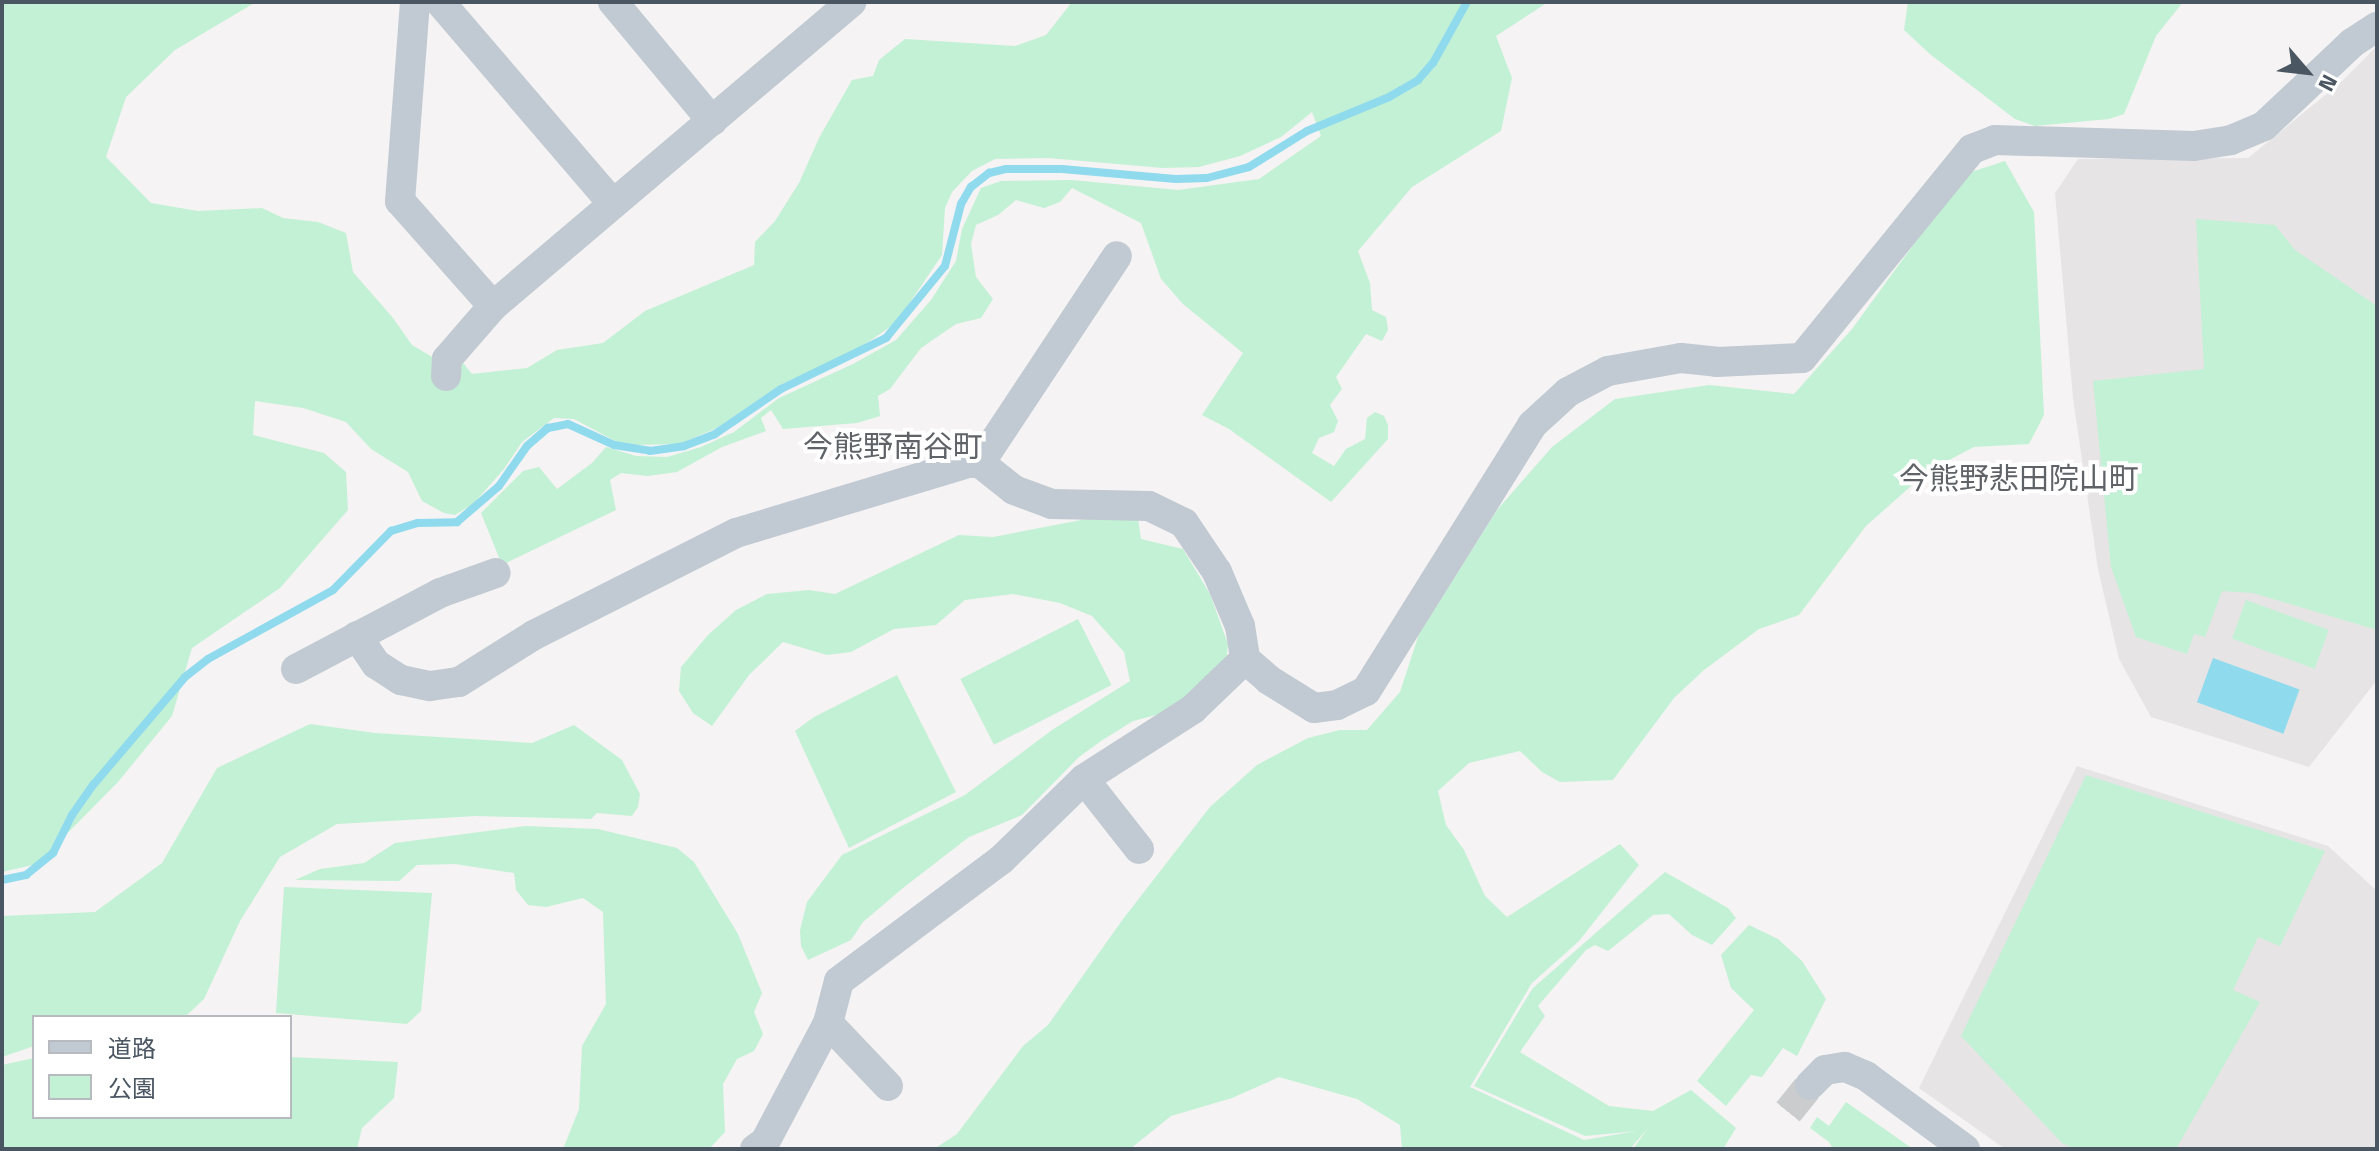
<!DOCTYPE html>
<html>
<head>
<meta charset="utf-8">
<style>
	body { margin:0 }
	#map { position:relative; width:2379px; height:1151px; overflow:hidden; background:#f5f3f3; font-family:"Titillium Web","Noto Sans JP",sans-serif }
	div>[style] { position:absolute }
	[style*='--x'] { left:calc(var(--x)*1px); top:calc(var(--y)*1px); width:calc(var(--w)*1px); rotate:calc(var(--a)*1deg) }
	.education>* { inset:0; background:#e6e4e5 }
	.green>* { inset:0; background:#c3f1d5; transform-origin:0 0 }
	.water>* { inset:0; background:#90daee; transform-origin:0 0 }
	.stream>* { height:8px; margin:-4px; padding:0 4px; transform-origin:4px; border-radius:4px; background:#90daee }
	.minor-tunnel>* { height:30px; margin-top:-15px; transform-origin:0; background:repeating-linear-gradient(90deg,#caccce 0 30px,transparent 0 45px) }
	.minor>* { height:30px; margin:-15px; padding:0 15px; transform-origin:15px; border-radius:15px; background:#c1cad2 }
	span { translate:-50% -50%; white-space:nowrap; text-align:center; line-height:1.15; -webkit-text-stroke:8px #fff; paint-order:stroke }
	.neighbourhood-label { font-size:30px; color:#5f6368 }
	.frame { position:absolute; inset:0; border:4px solid #4a5661; pointer-events:none }
	.legend { position:absolute; left:32px; top:1015px; width:260px; height:104px; box-sizing:border-box; background:#fff; border:2px solid #b7bbc0; margin:0; padding:10px 14px; list-style:none; font-size:24px; color:#4a5661 }
	.legend li { display:flex; align-items:center; gap:16px; height:40px }
	.legend b { width:40px; border:2px solid #b7bbc0 }
	.north { position:absolute; left:2267px; top:32px; width:80px; height:80px; -webkit-text-stroke:6px #fff; paint-order:stroke; rotate:118deg; font-size:22px; font-weight:700; line-height:32px; text-align:center; color:#4a5661 }
	.north::after { content:''; display:block; margin:auto; width:28px; height:36px; background:#4a5661; clip-path:polygon(50% 0,100% 100%,50% 72%,0 100%) }
</style>
</head>
<body>
<div id="map">
	<div class="education">
		<i style="clip-path:polygon(2377px 46px,2377px 680px,2309px 767px,2151px 717px,2119px 659px,2098px 569px,2073px 398px,2055px 193px,2078px 159px,2248px 158px,2340px 83px)"></i>
		<i style="clip-path:polygon(2077px 766px,2328px 846px,2377px 891px,2377px 1149px,2005px 1149px,1919px 1088px)"></i>
	</div>
	<div class="green">
		<i style="clip-path:polygon(2px 2px,256px 2px,175px 50px,126px 97px,106px 157px,151px 203px,198px 211px,262px 208px,283px 218px,318px 222px,346px 233px,353px 272px,393px 318px,412px 345px,449px 367px,454px 362px,464px 364px,472px 374px,527px 368px,557px 350px,603px 343px,645px 311px,754px 265px,755px 242px,775px 221px,799px 183px,819px 138px,852px 80px,873px 76px,879px 60px,905px 39px,1015px 46px,1046px 35px,1072px 2px,1548px 2px,1496px 36px,1512px 78px,1501px 131px,1412px 187px,1358px 251px,1370px 283px,1372px 310px,1386px 317px,1388px 330px,1382px 341px,1366px 334px,1336px 377px,1342px 389px,1330px 405px,1338px 421px,1334px 432px,1319px 438px,1312px 453px,1334px 466px,1346px 449px,1365px 439px,1367px 418px,1375px 412px,1384px 416px,1388px 425px,1388px 439px,1331px 502px,1229px 429px,1202px 415px,1243px 353px,1183px 304px,1161px 279px,1141px 223px,1072px 188px,1060px 202px,1044px 208px,1016px 200px,998px 215px,976px 225px,971px 244px,976px 277px,993px 299px,981px 318px,956px 324px,921px 348px,890px 389px,878px 396px,880px 416px,857px 423px,783px 429px,771px 410px,761px 418px,766px 431px,722px 447px,677px 472px,647px 476px,621px 473px,610px 480px,616px 510px,502px 565px,481px 513px,523px 471px,539px 467px,557px 489px,592px 463px,606px 447px,636px 456px,667px 457px,701px 447px,734px 432px,779px 398px,853px 364px,896px 340px,931px 300px,956px 261px,962px 229px,981px 188px,1001px 181px,1072px 180px,1178px 190px,1259px 179px,1321px 136px,1312px 112px,1281px 137px,1240px 156px,1199px 167px,1163px 168px,1048px 158px,995px 159px,972px 171px,952px 192px,945px 208px,942px 255px,896px 323px,849px 355px,780px 385px,717px 428px,679px 444px,633px 445px,619px 443px,574px 419px,554px 418px,522px 442px,504px 469px,473px 504px,455px 515px,444px 513px,422px 501px,408px 472px,371px 449px,346px 422px,303px 408px,255px 401px,253px 435px,324px 453px,346px 472px,348px 510px,280px 588px,192px 648px,172px 716px,118px 782px,37px 864px,2px 872px)"></i>
		<i style="clip-path:polygon(1908px 2px,2183px 2px,2156px 36px,2124px 114px,2109px 119px,2035px 126px,2015px 119px,1931px 55px,1904px 30px)"></i>
		<i style="clip-path:polygon(2005px 161px,2034px 212px,2044px 415px,2029px 444px,1974px 447px,1928px 471px,1866px 526px,1799px 615px,1759px 629px,1704px 670px,1674px 698px,1613px 780px,1560px 782px,1542px 772px,1520px 751px,1469px 763px,1438px 791px,1446px 825px,1464px 850px,1485px 896px,1507px 917px,1620px 844px,1639px 865px,1579px 941px,1532px 983px,1470px 1087px,1584px 1140px,1637px 1131px,1585px 1136px,1474px 1086px,1532px 989px,1665px 872px,1728px 908px,1736px 918px,1712px 945px,1692px 935px,1669px 914px,1653px 915px,1608px 951px,1595px 945px,1586px 950px,1538px 1006px,1545px 1016px,1520px 1052px,1609px 1106px,1653px 1111px,1691px 1090px,1736px 1128px,1723px 1149px,1633px 1149px,1648px 1128px,1630px 1149px,1402px 1149px,1400px 1125px,1357px 1099px,1279px 1077px,1232px 1098px,1171px 1116px,1130px 1149px,934px 1149px,957px 1134px,1023px 1046px,1048px 1025px,1123px 919px,1210px 807px,1257px 765px,1308px 738px,1340px 730px,1367px 730px,1400px 692px,1419px 634px,1497px 510px,1552px 447px,1615px 399px,1709px 385px,1794px 394px,1852px 329px,1965px 174px)"></i>
		<i style="clip-path:polygon(2196px 219px,2275px 225px,2295px 250px,2377px 306px,2377px 630px,2253px 593px,2222px 591px,2205px 637px,2194px 634px,2187px 654px,2136px 637px,2111px 567px,2093px 381px,2204px 369px)"></i>
		<i style="clip-path:polygon(1097px 517px,1138px 518px,1141px 539px,1183px 549px,1210px 594px,1228px 644px,1226px 665px,1198px 692px,1160px 714px,1133px 721px,1101px 741px,1079px 757px,1022px 815px,969px 837px,903px 888px,863px 922px,851px 940px,808px 960px,801px 946px,800px 930px,807px 902px,842px 855px,965px 795px,1052px 730px,1130px 681px,1124px 652px,1092px 616px,1060px 603px,1013px 594px,965px 600px,936px 625px,894px 629px,851px 652px,827px 655px,783px 642px,749px 675px,712px 726px,693px 713px,679px 691px,681px 667px,708px 635px,736px 610px,767px 594px,809px 590px,835px 594px,959px 535px,993px 537px)"></i>
		<i style="left:2246px;top:600px;width:88px;height:41px;rotate:20deg"></i>
		<i style="left:1078px;top:619px;width:74px;height:132px;rotate:63deg"></i>
		<i style="clip-path:polygon(897px 675px,956px 792px,849px 848px,795px 731px,814px 717px)"></i>
		<i style="clip-path:polygon(310px 724px,375px 733px,532px 743px,574px 725px,622px 760px,640px 794px,638px 807px,632px 816px,597px 813px,591px 819px,476px 816px,337px 824px,280px 857px,240px 921px,204px 999px,186px 1016px,34px 1017px,34px 1046px,2px 1057px,2px 916px,95px 912px,162px 863px,217px 768px)"></i>
		<i style="clip-path:polygon(2086px 775px,2325px 851px,2280px 946px,2258px 937px,2233px 990px,2260px 1002px,2176px 1149px,2075px 1149px,2062px 1143px,1961px 1036px)"></i>
		<i style="clip-path:polygon(526px 826px,598px 829px,677px 848px,694px 862px,738px 934px,762px 993px,754px 1012px,763px 1034px,754px 1051px,737px 1059px,723px 1084px,725px 1132px,709px 1149px,563px 1149px,579px 1109px,582px 1046px,606px 1004px,603px 912px,583px 898px,546px 907px,528px 905px,516px 890px,514px 873px,455px 864px,417px 865px,399px 881px,295px 880px,320px 869px,364px 863px,395px 843px)"></i>
		<i style="clip-path:polygon(284px 887px,432px 893px,421px 1011px,407px 1024px,276px 1013px)"></i>
		<i style="clip-path:polygon(1749px 925px,1778px 939px,1802px 961px,1826px 999px,1797px 1056px,1783px 1048px,1762px 1077px,1751px 1075px,1726px 1106px,1697px 1081px,1754px 1010px,1731px 988px,1721px 955px)"></i>
		<i style="clip-path:polygon(290px 1057px,398px 1062px,394px 1098px,362px 1128px,357px 1149px,2px 1149px,2px 1065px,34px 1058px,34px 1117px,290px 1117px)"></i>
		<i style="clip-path:polygon(1846px 1102px,1913px 1149px,1833px 1149px,1829px 1142px,1810px 1128px,1817px 1117px,1829px 1126px)"></i>
	</div>
	<div class="water">
		<i style="left:2213px;top:658px;width:92px;height:47px;rotate:20deg"></i>
	</div>
	<div class="stream">
		<i style="--x:2;--y:880;--w:25;--a:-12"></i>
		<i style="--x:26;--y:875;--w:35;--a:-39"></i>
		<i style="--x:53;--y:853;--w:42;--a:-63.4"></i>
		<i style="--x:72;--y:815;--w:38;--a:-55"></i>
		<i style="--x:94;--y:784;--w:140;--a:-49.6"></i>
		<i style="--x:185;--y:677;--w:29;--a:-38"></i>
		<i style="--x:208;--y:659;--w:143;--a:-28.9"></i>
		<i style="--x:333;--y:590;--w:83;--a:-45.5"></i>
		<i style="--x:391;--y:531;--w:28;--a:-17"></i>
		<i style="--x:418;--y:523;--w:39;--a:-1"></i>
		<i style="--x:457;--y:522;--w:55;--a:-40.6"></i>
		<i style="--x:499;--y:486;--w:49;--a:-55"></i>
		<i style="--x:527;--y:446;--w:28;--a:-41"></i>
		<i style="--x:548;--y:428;--w:20;--a:-11"></i>
		<i style="--x:568;--y:424;--w:51;--a:24.5"></i>
		<i style="--x:614;--y:445;--w:36;--a:9"></i>
		<i style="--x:650;--y:451;--w:34;--a:-8"></i>
		<i style="--x:684;--y:446;--w:33;--a:-21"></i>
		<i style="--x:715;--y:434;--w:80;--a:-34.3"></i>
		<i style="--x:781;--y:389;--w:117;--a:-25.9"></i>
		<i style="--x:886;--y:338;--w:93;--a:-50.7"></i>
		<i style="--x:945;--y:266;--w:64;--a:-75.5"></i>
		<i style="--x:961;--y:204;--w:20;--a:-60"></i>
		<i style="--x:971;--y:187;--w:23;--a:-38"></i>
		<i style="--x:989;--y:173;--w:17;--a:-13"></i>
		<i style="--x:1006;--y:169;--w:56;--a:0"></i>
		<i style="--x:1062;--y:169;--w:114;--a:5"></i>
		<i style="--x:1176;--y:179;--w:31;--a:-2"></i>
		<i style="--x:1207;--y:178;--w:43;--a:-14.7"></i>
		<i style="--x:1249;--y:167;--w:68;--a:-31.8"></i>
		<i style="--x:1307;--y:131;--w:89;--a:-22.5"></i>
		<i style="--x:1389;--y:97;--w:34;--a:-30"></i>
		<i style="--x:1418;--y:80;--w:23;--a:-49"></i>
		<i style="--x:1433;--y:63;--w:70;--a:-60.9"></i>
	</div>
	<div class="minor-tunnel">
		<i style="--x:1788;--y:1112;--w:35;--a:-51"></i>
	</div>
	<div class="minor">
		<i style="--x:415;--y:2;--w:200;--a:94.3"></i>
		<i style="--x:400;--y:201;--w:140;--a:48.5"></i>
		<i style="--x:440;--y:2;--w:266;--a:49.4"></i>
		<i style="--x:613;--y:2;--w:155;--a:50.2"></i>
		<i style="--x:446;--y:376;--w:17;--a:-87"></i>
		<i style="--x:447;--y:359;--w:70;--a:-49"></i>
		<i style="--x:493;--y:306;--w:470;--a:-40.3"></i>
		<i style="--x:980;--y:463;--w:248;--a:-56.5"></i>
		<i style="--x:357;--y:636;--w:34;--a:56"></i>
		<i style="--x:376;--y:664;--w:30;--a:33"></i>
		<i style="--x:401;--y:680;--w:30;--a:12"></i>
		<i style="--x:430;--y:686;--w:29;--a:-8"></i>
		<i style="--x:459;--y:682;--w:89;--a:-32.1"></i>
		<i style="--x:534;--y:635;--w:226;--a:-26.8"></i>
		<i style="--x:736;--y:533;--w:242;--a:-16.8"></i>
		<i style="--x:968;--y:463;--w:12;--a:0"></i>
		<i style="--x:980;--y:463;--w:43;--a:38.5"></i>
		<i style="--x:1014;--y:490;--w:40;--a:20.2"></i>
		<i style="--x:1052;--y:504;--w:97;--a:1.2"></i>
		<i style="--x:1149;--y:506;--w:39;--a:26"></i>
		<i style="--x:1184;--y:523;--w:59;--a:56"></i>
		<i style="--x:1217;--y:572;--w:59;--a:66.9"></i>
		<i style="--x:1240;--y:626;--w:33;--a:81"></i>
		<i style="--x:1245;--y:659;--w:32;--a:41"></i>
		<i style="--x:1269;--y:680;--w:53;--a:31.9"></i>
		<i style="--x:1314;--y:708;--w:23;--a:-7"></i>
		<i style="--x:1337;--y:705;--w:32;--a:-26"></i>
		<i style="--x:1366;--y:691;--w:314;--a:-58"></i>
		<i style="--x:1532;--y:425;--w:49;--a:-42.5"></i>
		<i style="--x:1568;--y:392;--w:45;--a:-27.7"></i>
		<i style="--x:1608;--y:371;--w:74;--a:-10.1"></i>
		<i style="--x:1681;--y:358;--w:36;--a:6"></i>
		<i style="--x:1717;--y:362;--w:85;--a:-2.7"></i>
		<i style="--x:1802;--y:358;--w:269;--a:-50.9"></i>
		<i style="--x:1972;--y:149;--w:25;--a:-21"></i>
		<i style="--x:1995;--y:140;--w:199;--a:1.7"></i>
		<i style="--x:2194;--y:146;--w:37;--a:-9"></i>
		<i style="--x:2231;--y:140;--w:36;--a:-23"></i>
		<i style="--x:2264;--y:126;--w:121;--a:-43.3"></i>
		<i style="--x:2352;--y:43;--w:30;--a:-33"></i>
		<i style="--x:296;--y:669;--w:163;--a:-27.8"></i>
		<i style="--x:440;--y:593;--w:59;--a:-19.7"></i>
		<i style="--x:1084;--y:779;--w:89;--a:51.8"></i>
		<i style="--x:828;--y:1023;--w:87;--a:46.4"></i>
		<i style="--x:1810;--y:1085;--w:21;--a:-45"></i>
		<i style="--x:1825;--y:1070;--w:20;--a:-9"></i>
		<i style="--x:1845;--y:1067;--w:23;--a:23"></i>
		<i style="--x:1866;--y:1076;--w:123;--a:36.4"></i>
		<i style="--x:755;--y:1149;--w:12;--a:-35"></i>
		<i style="--x:765;--y:1142;--w:135;--a:-62.1"></i>
		<i style="--x:828;--y:1023;--w:43;--a:-75.3"></i>
		<i style="--x:839;--y:981;--w:202;--a:-36.8"></i>
		<i style="--x:1001;--y:860;--w:116;--a:-44.3"></i>
		<i style="--x:1084;--y:779;--w:130;--a:-32.7"></i>
		<i style="--x:1193;--y:709;--w:72;--a:-43.9"></i>
	</div>
	<div class="neighbourhood-label">
		<span style="left:893px;top:446px">今熊野南谷町</span>
		<span style="left:2019px;top:478px">今熊野悲田院山町</span>
	</div>
	<div class="frame"></div>
	<ul class="legend">
	<li><b style="height:10px;background:#c1cad2"></b>道路</li>
	<li><b style="height:22px;background:#c3f1d5"></b>公園</li>
	</ul>
	<div class="north">N</div>
</div>
</body>
</html>
